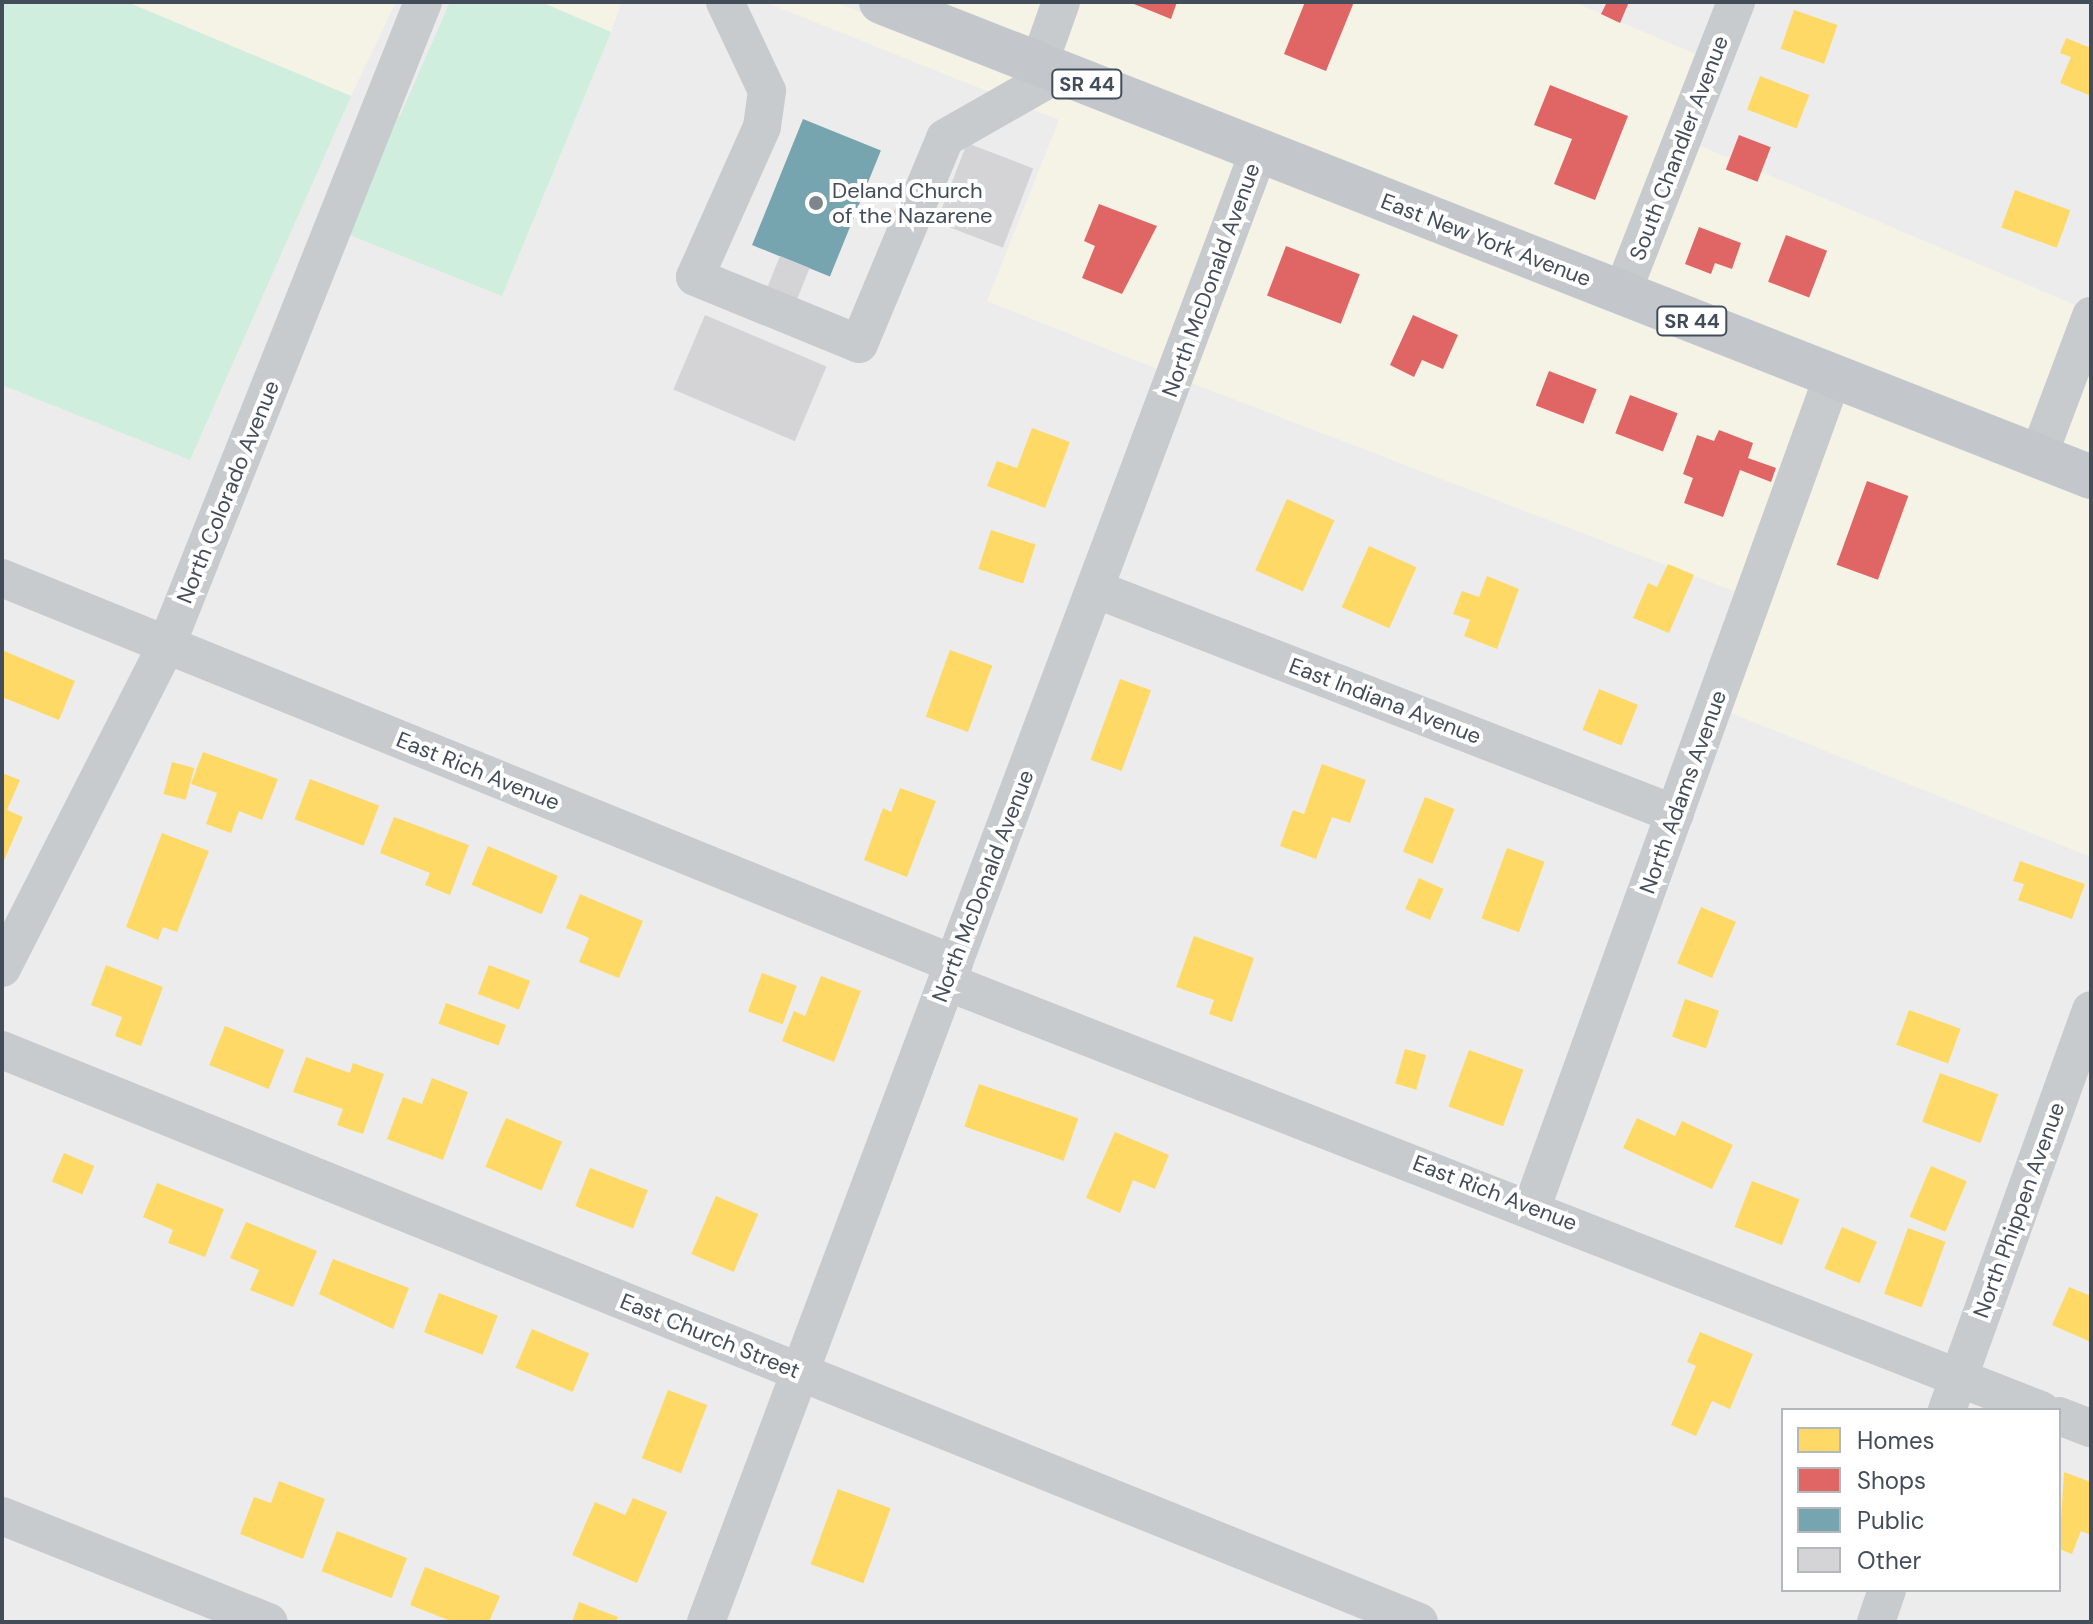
<!DOCTYPE html>
<html>
<head>
<meta charset="utf-8">
<style>
	body { margin:0 }
	#map { position:relative; width:2093px; height:1624px; overflow:hidden; background:#edecec; font-family:"DM Sans",sans-serif }
	div>[style] { position:absolute }
	[style*='--x'] { left:calc(var(--x)*1px); top:calc(var(--y)*1px); width:calc(var(--w)*1px); rotate:calc(var(--a)*1deg) }
	.commercial>* { inset:0; background:#f5f2e6; transform-origin:0 0 }
	.green>* { inset:0; background:#cfeedd }
	.homes>* { inset:0; background:#ffd966; transform-origin:0 0 }
	.shops>* { inset:0; background:#e06666; transform-origin:0 0 }
	.public>* { inset:0; background:#76a5af; transform-origin:0 0 }
	.building>* { inset:0; background:#d4d4d7; transform-origin:0 0 }
	.minor>* { height:38px; margin:-19px; padding:0 19px; transform-origin:19px; border-radius:19px; background:#c8cbcd }
	.major>* { height:44px; margin:-22px; padding:0 22px; transform-origin:22px; border-radius:22px; background:#c3c7cc }
	.dots>* { width:22px; height:22px; translate:-50% -50%; box-sizing:border-box; border:4px solid #fff; border-radius:50% }
	span { translate:-50% -50%; white-space:nowrap; text-align:center; line-height:1.15; -webkit-text-stroke:8px #fff; paint-order:stroke }
	.shield-label span { padding:2px 6px; background:#fff; border:2px solid; border-radius:6px; -webkit-text-stroke-width:0 }
	.shield-label { font-size:20px; color:#434d59; font-weight:700 }
	.street-label { font-size:22px; color:#434d59 }
	.poi-label { font-size:22px; color:#434d59 }
	.left { translate:0 -50%; text-align:left }
	.frame { position:absolute; inset:0; border:4px solid #434d59; pointer-events:none }
	.legend { position:absolute; left:1781px; top:1408px; width:280px; height:184px; box-sizing:border-box; background:#fff; border:2px solid #b4b8bd; margin:0; padding:10px 14px; list-style:none; font-size:24px; color:#434d59 }
	.legend li { display:flex; align-items:center; gap:16px; height:40px }
	.legend b { width:40px; border:2px solid #b4b8bd }
</style>
</head>
<body>
<div id="map">
	<div class="commercial">
		<i style="clip-path:polygon(127px 2px,396px 2px,351px 96px)"></i>
		<i style="clip-path:polygon(541px 2px,622px 2px,611px 32px)"></i>
		<i style="clip-path:polygon(765px 2px,835px 2px,1240px 161px,1162px 371px,987px 301px,1059px 120px)"></i>
		<i style="clip-path:polygon(926px 2px,1046px 2px,1031px 43px)"></i>
		<i style="clip-path:polygon(1076px 2px,1574px 2px,1700px 56px,1615px 272px,1057px 54px)"></i>
		<i style="left:1696px;top:144px;width:417px;height:149px;rotate:23deg"></i>
		<i style="left:1267px;top:171px;width:588px;height:225px;rotate:21deg"></i>
		<i style="clip-path:polygon(2091px 358px,2091px 460px,2057px 447px)"></i>
		<i style="clip-path:polygon(1841px 397px,2091px 495px,2091px 857px,1728px 712px)"></i>
	</div>
	<div class="green">
		<i style="clip-path:polygon(2px 2px,127px 2px,351px 96px,190px 460px,2px 385px)"></i>
		<i style="clip-path:polygon(450px 2px,541px 2px,611px 32px,502px 296px,322px 224px,378px 108px,400px 116px)"></i>
	</div>
	<div class="homes">
		<i style="left:1794px;top:10px;width:46px;height:41px;rotate:19deg"></i>
		<i style="clip-path:polygon(2066px 38px,2091px 48px,2091px 96px,2060px 83px,2071px 57px,2060px 53px)"></i>
		<i style="left:1760px;top:76px;width:53px;height:36px;rotate:21deg"></i>
		<i style="left:2015px;top:190px;width:59px;height:40px;rotate:20deg"></i>
		<i style="clip-path:polygon(1032px 428px,1070px 442px,1045px 508px,987px 486px,997px 461px,1017px 468px)"></i>
		<i style="left:1287px;top:499px;width:52px;height:78px;rotate:24deg"></i>
		<i style="left:991px;top:530px;width:47px;height:41px;rotate:18deg"></i>
		<i style="left:1369px;top:546px;width:52px;height:67px;rotate:24deg"></i>
		<i style="clip-path:polygon(1668px 564px,1694px 575px,1669px 633px,1633px 618px,1648px 583px,1657px 587px)"></i>
		<i style="clip-path:polygon(1487px 576px,1519px 589px,1497px 649px,1464px 636px,1470px 620px,1453px 614px,1462px 591px,1479px 597px)"></i>
		<i style="clip-path:polygon(2px 650px,75px 681px,59px 720px,2px 697px)"></i>
		<i style="left:950px;top:650px;width:45px;height:71px;rotate:20deg"></i>
		<i style="left:1120px;top:679px;width:33px;height:86px;rotate:20deg"></i>
		<i style="left:1599px;top:689px;width:42px;height:44px;rotate:22deg"></i>
		<i style="clip-path:polygon(203px 752px,278px 779px,262px 820px,239px 811px,231px 833px,206px 824px,217px 793px,191px 784px)"></i>
		<i style="left:172px;top:762px;width:23px;height:33px;rotate:15deg"></i>
		<i style="clip-path:polygon(1322px 764px,1366px 780px,1350px 823px,1332px 817px,1316px 859px,1280px 846px,1293px 810px,1304px 814px)"></i>
		<i style="clip-path:polygon(2px 773px,20px 780px,7px 810px,23px 817px,2px 865px)"></i>
		<i style="left:310px;top:779px;width:74px;height:43px;rotate:21deg"></i>
		<i style="clip-path:polygon(900px 788px,936px 801px,907px 877px,864px 860px,883px 808px,891px 812px)"></i>
		<i style="left:1425px;top:797px;width:32px;height:59px;rotate:22deg"></i>
		<i style="clip-path:polygon(394px 817px,469px 845px,450px 895px,425px 885px,430px 873px,380px 853px)"></i>
		<i style="clip-path:polygon(162px 833px,209px 851px,177px 932px,163px 927px,158px 940px,126px 927px)"></i>
		<i style="left:488px;top:846px;width:76px;height:42px;rotate:23deg"></i>
		<i style="left:1507px;top:848px;width:40px;height:75px;rotate:20deg"></i>
		<i style="clip-path:polygon(2020px 861px,2085px 884px,2072px 919px,2018px 900px,2024px 884px,2013px 881px)"></i>
		<i style="left:1419px;top:878px;width:27px;height:34px;rotate:24deg"></i>
		<i style="clip-path:polygon(580px 894px,643px 921px,619px 978px,579px 962px,589px 938px,566px 928px)"></i>
		<i style="left:1701px;top:907px;width:38px;height:61px;rotate:23deg"></i>
		<i style="clip-path:polygon(1194px 936px,1254px 958px,1232px 1022px,1209px 1014px,1214px 1000px,1176px 987px)"></i>
		<i style="clip-path:polygon(106px 965px,163px 987px,141px 1046px,115px 1036px,122px 1017px,91px 1005px)"></i>
		<i style="left:489px;top:965px;width:44px;height:31px;rotate:21deg"></i>
		<i style="left:762px;top:973px;width:37px;height:41px;rotate:20deg"></i>
		<i style="clip-path:polygon(821px 976px,861px 991px,834px 1062px,782px 1041px,794px 1011px,805px 1016px)"></i>
		<i style="left:1685px;top:999px;width:36px;height:40px;rotate:19deg"></i>
		<i style="left:446px;top:1003px;width:64px;height:22px;rotate:20deg"></i>
		<i style="left:1909px;top:1010px;width:55px;height:37px;rotate:20deg"></i>
		<i style="left:225px;top:1026px;width:64px;height:42px;rotate:22deg"></i>
		<i style="left:1405px;top:1049px;width:22px;height:36px;rotate:16deg"></i>
		<i style="left:1469px;top:1050px;width:58px;height:60px;rotate:20deg"></i>
		<i style="clip-path:polygon(306px 1057px,350px 1073px,353px 1063px,384px 1074px,363px 1134px,337px 1125px,343px 1109px,293px 1092px)"></i>
		<i style="left:1940px;top:1073px;width:62px;height:52px;rotate:20deg"></i>
		<i style="clip-path:polygon(432px 1078px,468px 1092px,443px 1160px,387px 1139px,403px 1097px,422px 1104px)"></i>
		<i style="left:979px;top:1084px;width:105px;height:45px;rotate:19deg"></i>
		<i style="left:506px;top:1118px;width:61px;height:53px;rotate:23deg"></i>
		<i style="clip-path:polygon(1637px 1118px,1675px 1136px,1682px 1121px,1733px 1145px,1712px 1189px,1623px 1148px)"></i>
		<i style="clip-path:polygon(1115px 1132px,1169px 1155px,1155px 1189px,1133px 1180px,1120px 1213px,1086px 1198px)"></i>
		<i style="left:64px;top:1153px;width:33px;height:31px;rotate:23deg"></i>
		<i style="left:1931px;top:1166px;width:39px;height:55px;rotate:23deg"></i>
		<i style="left:590px;top:1168px;width:62px;height:41px;rotate:21deg"></i>
		<i style="left:1752px;top:1181px;width:51px;height:49px;rotate:21deg"></i>
		<i style="clip-path:polygon(157px 1183px,224px 1209px,205px 1257px,168px 1243px,173px 1230px,143px 1217px)"></i>
		<i style="left:716px;top:1196px;width:46px;height:63px;rotate:23deg"></i>
		<i style="clip-path:polygon(246px 1222px,317px 1251px,293px 1307px,250px 1290px,259px 1270px,230px 1258px)"></i>
		<i style="left:1842px;top:1227px;width:38px;height:45px;rotate:23deg"></i>
		<i style="left:1908px;top:1228px;width:40px;height:70px;rotate:20deg"></i>
		<i style="clip-path:polygon(333px 1259px,409px 1288px,393px 1329px,319px 1294px)"></i>
		<i style="clip-path:polygon(2069px 1287px,2091px 1296px,2091px 1342px,2052px 1325px)"></i>
		<i style="left:439px;top:1293px;width:63px;height:42px;rotate:21deg"></i>
		<i style="left:532px;top:1329px;width:62px;height:42px;rotate:23deg"></i>
		<i style="clip-path:polygon(1700px 1332px,1753px 1354px,1730px 1409px,1712px 1401px,1696px 1436px,1671px 1425px,1696px 1366px,1687px 1362px)"></i>
		<i style="left:668px;top:1390px;width:42px;height:73px;rotate:21deg"></i>
		<i style="clip-path:polygon(2064px 1472px,2091px 1482px,2091px 1535px,2081px 1531px,2072px 1554px,2059px 1549px)"></i>
		<i style="clip-path:polygon(279px 1481px,325px 1499px,303px 1559px,240px 1534px,254px 1497px,271px 1503px)"></i>
		<i style="left:838px;top:1489px;width:56px;height:80px;rotate:20deg"></i>
		<i style="clip-path:polygon(633px 1498px,667px 1512px,637px 1583px,572px 1555px,595px 1502px,625px 1515px)"></i>
		<i style="left:337px;top:1531px;width:75px;height:43px;rotate:21deg"></i>
		<i style="clip-path:polygon(425px 1567px,500px 1596px,489px 1622px,453px 1622px,410px 1605px)"></i>
		<i style="clip-path:polygon(579px 1602px,618px 1617px,616px 1622px,572px 1622px)"></i>
	</div>
	<div class="shops">
		<i style="clip-path:polygon(1129px 2px,1177px 2px,1171px 19px)"></i>
		<i style="clip-path:polygon(1305px 2px,1354px 2px,1326px 71px,1284px 54px)"></i>
		<i style="clip-path:polygon(1607px 2px,1629px 2px,1620px 23px,1601px 14px)"></i>
		<i style="clip-path:polygon(1550px 85px,1628px 116px,1595px 200px,1554px 184px,1572px 139px,1534px 125px)"></i>
		<i style="left:1739px;top:135px;width:34px;height:37px;rotate:21deg"></i>
		<i style="clip-path:polygon(1099px 204px,1157px 226px,1122px 294px,1082px 278px,1095px 246px,1084px 241px)"></i>
		<i style="clip-path:polygon(1699px 227px,1741px 243px,1732px 269px,1715px 263px,1711px 274px,1685px 264px)"></i>
		<i style="left:1786px;top:235px;width:44px;height:50px;rotate:21deg"></i>
		<i style="left:1286px;top:246px;width:79px;height:53px;rotate:21deg"></i>
		<i style="clip-path:polygon(1413px 315px,1458px 335px,1443px 369px,1422px 360px,1414px 377px,1390px 365px)"></i>
		<i style="left:1549px;top:371px;width:51px;height:37px;rotate:21deg"></i>
		<i style="left:1630px;top:395px;width:51px;height:41px;rotate:21deg"></i>
		<i style="clip-path:polygon(1719px 430px,1753px 443px,1748px 458px,1776px 468px,1771px 482px,1740px 470px,1723px 517px,1684px 503px,1693px 478px,1683px 474px,1697px 435px,1714px 441px)"></i>
		<i style="left:1867px;top:481px;width:44px;height:89px;rotate:20deg"></i>
	</div>
	<div class="public">
		<i style="left:803px;top:119px;width:84px;height:136px;rotate:22deg"></i>
	</div>
	<div class="building">
		<i style="left:967px;top:143px;width:71px;height:85px;rotate:21deg"></i>
		<i style="left:780px;top:256px;width:32px;height:41px;rotate:22deg"></i>
		<i style="left:705px;top:315px;width:132px;height:81px;rotate:23deg"></i>
	</div>
	<div class="minor">
		<i style="--x:725;--y:2;--w:98;--a:64.7"></i>
		<i style="--x:767;--y:91;--w:36;--a:98"></i>
		<i style="--x:762;--y:127;--w:164;--a:114.1"></i>
		<i style="--x:695;--y:277;--w:177;--a:22.2"></i>
		<i style="--x:859;--y:344;--w:223;--a:-67.3"></i>
		<i style="--x:945;--y:138;--w:131;--a:-29.7"></i>
		<i style="--x:1039;--y:64;--w:66;--a:-70.5"></i>
		<i style="--x:1622;--y:293;--w:313;--a:-68.6"></i>
		<i style="--x:2038;--y:457;--w:151;--a:-69.4"></i>
		<i style="--x:2;--y:578;--w:1027;--a:22.07"></i>
		<i style="--x:1095;--y:589;--w:622;--a:21.2"></i>
		<i style="--x:2;--y:968;--w:364;--a:-63"></i>
		<i style="--x:167;--y:644;--w:691;--a:-68.26"></i>
		<i style="--x:947;--y:982;--w:1175;--a:21.37"></i>
		<i style="--x:2;--y:1050;--w:1528;--a:21.98"></i>
		<i style="--x:1532;--y:1207;--w:884;--a:-70.09"></i>
		<i style="--x:1947;--y:1410;--w:425;--a:-70.2"></i>
		<i style="--x:2059;--y:1416;--w:34;--a:21"></i>
		<i style="--x:2;--y:1516;--w:287;--a:21.7"></i>
		<i style="--x:706;--y:1622;--w:1572;--a:-69.4"></i>
		<i style="--x:1876;--y:1622;--w:34;--a:-71"></i>
	</div>
	<div class="major">
		<i style="--x:881;--y:2;--w:1300;--a:21.43"></i>
	</div>
	<div class="dots">
		<i style="left:816px;top:203px;background:#7e858c"></i>
	</div>
	<div class="shield-label">
		<span style="left:1087px;top:84px">SR 44</span>
		<span style="left:1692px;top:321px">SR 44</span>
	</div>
	<div class="street-label">
		<span style="left:1679px;top:148px;rotate:-69deg">South Chandler Avenue</span>
		<span style="left:1486px;top:240px;rotate:21deg">East New York Avenue</span>
		<span style="left:1211px;top:280px;rotate:-70deg">North McDonald Avenue</span>
		<span style="left:228px;top:492px;rotate:-68deg">North Colorado Avenue</span>
		<span style="left:1385px;top:701px;rotate:21deg">East Indiana Avenue</span>
		<span style="left:478px;top:771px;rotate:22deg">East Rich Avenue</span>
		<span style="left:1683px;top:792px;rotate:-70deg">North Adams Avenue</span>
		<span style="left:983px;top:886px;rotate:-69deg">North McDonald Avenue</span>
		<span style="left:1495px;top:1193px;rotate:21deg">East Rich Avenue</span>
		<span style="left:2019px;top:1210px;rotate:-70deg">North Phippen Avenue</span>
		<span style="left:710px;top:1336px;rotate:22deg">East Church Street</span>
	</div>
	<div class="poi-label">
		<span class="left" style="left:832px;top:203px">Deland Church<br>of the Nazarene</span>
	</div>
	<div class="frame"></div>
	<ul class="legend">
	<li><b style="height:22px;background:#ffd966"></b>Homes</li>
	<li><b style="height:22px;background:#e06666"></b>Shops</li>
	<li><b style="height:22px;background:#76a5af"></b>Public</li>
	<li><b style="height:22px;background:#d4d4d7"></b>Other</li>
	</ul>
</div>
</body>
</html>
